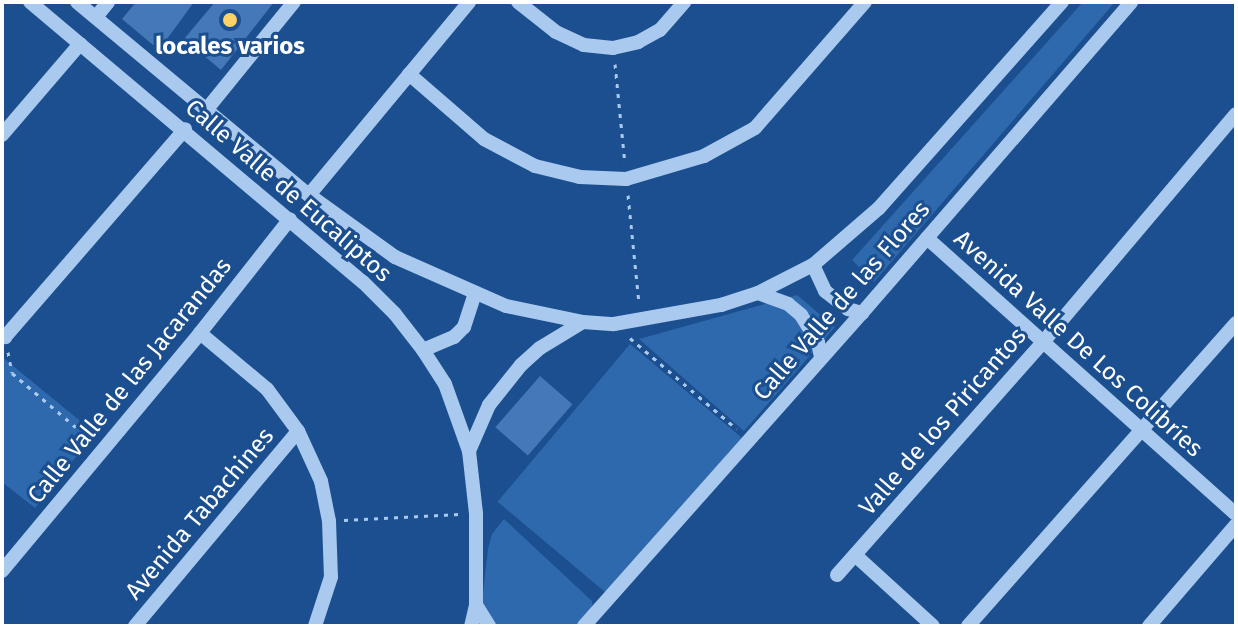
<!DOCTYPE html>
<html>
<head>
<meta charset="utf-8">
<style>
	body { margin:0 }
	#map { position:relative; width:1238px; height:628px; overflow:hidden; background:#1b4f8f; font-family:"Fira Sans",sans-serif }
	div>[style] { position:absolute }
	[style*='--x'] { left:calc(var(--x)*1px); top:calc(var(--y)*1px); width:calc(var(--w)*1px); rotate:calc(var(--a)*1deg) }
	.green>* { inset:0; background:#2e69ad; transform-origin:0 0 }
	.building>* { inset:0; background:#4478b7; transform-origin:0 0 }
	.path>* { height:3px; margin-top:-1.5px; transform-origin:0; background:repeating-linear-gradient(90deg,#a9c9ee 0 4px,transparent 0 10px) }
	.minor>* { height:14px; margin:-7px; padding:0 7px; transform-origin:7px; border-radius:7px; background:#a9c9ee }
	.dots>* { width:22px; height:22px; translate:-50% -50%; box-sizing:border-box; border:4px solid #1b4f8f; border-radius:50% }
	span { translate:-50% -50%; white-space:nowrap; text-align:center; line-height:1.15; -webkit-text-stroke:6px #1b4f8f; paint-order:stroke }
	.poi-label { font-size:24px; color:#fff; font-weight:700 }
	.street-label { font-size:24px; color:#fff }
	.frame { position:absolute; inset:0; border:4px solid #fff; pointer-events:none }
</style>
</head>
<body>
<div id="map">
	<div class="green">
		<i style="clip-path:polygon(1083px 2px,1115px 2px,874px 282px,852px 260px)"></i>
		<i style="clip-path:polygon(797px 295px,835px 327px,744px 431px,639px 339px)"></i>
		<i style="left:630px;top:344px;width:146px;height:206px;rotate:40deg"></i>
		<i style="clip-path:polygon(2px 357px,95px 433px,35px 508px,2px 482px)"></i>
		<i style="clip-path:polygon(504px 519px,592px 601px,593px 610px,576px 626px,495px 626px,482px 602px,488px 549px,492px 534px)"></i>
	</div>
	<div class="building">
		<i style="clip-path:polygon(136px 2px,194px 2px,159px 50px,122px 19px)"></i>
		<i style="clip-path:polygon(215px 2px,274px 2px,221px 70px,184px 39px)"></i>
		<i style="left:540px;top:376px;width:43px;height:68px;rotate:41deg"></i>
	</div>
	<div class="path">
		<i style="--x:615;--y:64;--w:100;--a:84.3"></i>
		<i style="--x:628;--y:195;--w:109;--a:84.2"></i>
		<i style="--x:630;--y:338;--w:140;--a:40.4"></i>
		<i style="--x:8;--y:352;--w:21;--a:79"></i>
		<i style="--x:12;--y:373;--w:104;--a:40.3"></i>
		<i style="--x:344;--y:520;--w:116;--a:-3"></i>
	</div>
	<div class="minor">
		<i style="--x:30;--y:2;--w:435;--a:40.1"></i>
		<i style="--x:363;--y:282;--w:45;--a:45"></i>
		<i style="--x:395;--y:314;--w:46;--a:52.1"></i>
		<i style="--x:423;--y:350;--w:40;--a:57.1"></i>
		<i style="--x:445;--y:384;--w:71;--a:70.3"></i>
		<i style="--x:469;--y:451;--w:62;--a:83.6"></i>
		<i style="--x:476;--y:513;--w:92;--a:90"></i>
		<i style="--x:476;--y:605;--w:22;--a:103"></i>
		<i style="--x:77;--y:2;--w:302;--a:39.8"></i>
		<i style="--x:309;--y:195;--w:106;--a:35.8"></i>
		<i style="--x:395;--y:257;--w:121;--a:23.8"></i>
		<i style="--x:506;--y:306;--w:79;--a:11.7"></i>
		<i style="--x:583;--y:322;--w:31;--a:4"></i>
		<i style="--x:614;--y:324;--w:109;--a:-10.1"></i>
		<i style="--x:721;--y:305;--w:39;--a:-18"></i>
		<i style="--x:758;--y:293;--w:62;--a:-27"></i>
		<i style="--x:813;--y:265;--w:87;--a:-40.8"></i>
		<i style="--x:879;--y:208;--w:276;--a:-48.4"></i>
		<i style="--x:518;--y:2;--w:48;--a:38.3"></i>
		<i style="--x:556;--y:32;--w:31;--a:25"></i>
		<i style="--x:584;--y:45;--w:29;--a:6"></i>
		<i style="--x:613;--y:48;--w:26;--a:-13"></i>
		<i style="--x:638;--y:42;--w:25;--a:-29"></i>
		<i style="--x:660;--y:30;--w:37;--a:-49"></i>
		<i style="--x:96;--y:17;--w:19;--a:-51"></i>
		<i style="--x:409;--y:74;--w:99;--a:40.9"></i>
		<i style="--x:484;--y:139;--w:58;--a:27.9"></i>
		<i style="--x:535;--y:166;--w:46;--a:13.7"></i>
		<i style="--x:580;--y:177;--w:46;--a:2.5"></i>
		<i style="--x:626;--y:179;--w:81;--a:-16.4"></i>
		<i style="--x:704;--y:156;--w:58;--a:-28.8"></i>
		<i style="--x:755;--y:128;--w:167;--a:-48.9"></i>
		<i style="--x:207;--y:109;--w:138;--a:-50.9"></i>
		<i style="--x:2;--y:135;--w:120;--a:-49.4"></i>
		<i style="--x:309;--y:195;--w:251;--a:-50.3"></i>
		<i style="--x:927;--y:238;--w:414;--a:41.8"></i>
		<i style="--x:813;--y:265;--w:29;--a:65"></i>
		<i style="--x:825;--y:291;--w:29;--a:38"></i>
		<i style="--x:848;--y:309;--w:15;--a:16"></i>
		<i style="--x:758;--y:293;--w:32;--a:20"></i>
		<i style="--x:788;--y:304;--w:17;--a:40"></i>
		<i style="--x:801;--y:315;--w:32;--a:58"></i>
		<i style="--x:818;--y:342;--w:16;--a:79"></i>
		<i style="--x:200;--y:333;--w:87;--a:39.9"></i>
		<i style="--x:267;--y:389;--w:52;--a:53.6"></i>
		<i style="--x:298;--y:431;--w:55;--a:65.3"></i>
		<i style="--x:321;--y:481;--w:41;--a:78.7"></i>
		<i style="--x:329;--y:521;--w:56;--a:88"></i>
		<i style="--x:331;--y:577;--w:52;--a:108.1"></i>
		<i style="--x:2;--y:335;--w:4;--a:34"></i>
		<i style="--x:5;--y:337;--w:275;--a:-49.1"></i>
		<i style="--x:423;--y:350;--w:34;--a:-23"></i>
		<i style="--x:454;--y:337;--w:14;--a:-45"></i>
		<i style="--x:464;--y:327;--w:35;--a:-72"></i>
		<i style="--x:469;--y:451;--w:50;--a:-66.5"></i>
		<i style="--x:489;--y:405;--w:51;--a:-51.3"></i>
		<i style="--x:521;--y:365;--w:25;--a:-42"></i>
		<i style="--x:540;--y:348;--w:50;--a:-31.2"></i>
		<i style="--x:855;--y:555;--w:105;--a:42.3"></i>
		<i style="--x:2;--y:571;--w:310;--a:-50.2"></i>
		<i style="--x:200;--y:333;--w:145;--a:-51.7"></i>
		<i style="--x:837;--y:575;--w:312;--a:-48.5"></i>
		<i style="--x:1044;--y:341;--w:297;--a:-49.8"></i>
		<i style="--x:476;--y:605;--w:25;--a:58"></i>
		<i style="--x:135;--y:626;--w:254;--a:-50.1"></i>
		<i style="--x:584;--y:626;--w:419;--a:-48.4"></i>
		<i style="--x:862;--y:313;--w:411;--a:-49.1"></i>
		<i style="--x:968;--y:626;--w:405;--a:-48.5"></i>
		<i style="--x:1149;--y:626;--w:133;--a:-49.3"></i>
	</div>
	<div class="dots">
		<i style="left:230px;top:20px;background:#ffd166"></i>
	</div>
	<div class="poi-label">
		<span style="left:230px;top:47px">locales varios</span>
	</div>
	<div class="street-label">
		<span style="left:288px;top:191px;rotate:41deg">Calle Valle de Eucaliptos</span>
		<span style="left:842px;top:301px;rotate:-49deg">Calle Valle de las Flores</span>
		<span style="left:1078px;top:344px;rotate:42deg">Avenida Valle De Los Colibríes</span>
		<span style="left:130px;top:381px;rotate:-51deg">Calle Valle de las Jacarandas</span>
		<span style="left:943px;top:422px;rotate:-49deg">Valle de los Piricantos</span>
		<span style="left:200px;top:514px;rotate:-50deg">Avenida Tabachines</span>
	</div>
	<div class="frame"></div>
</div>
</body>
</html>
